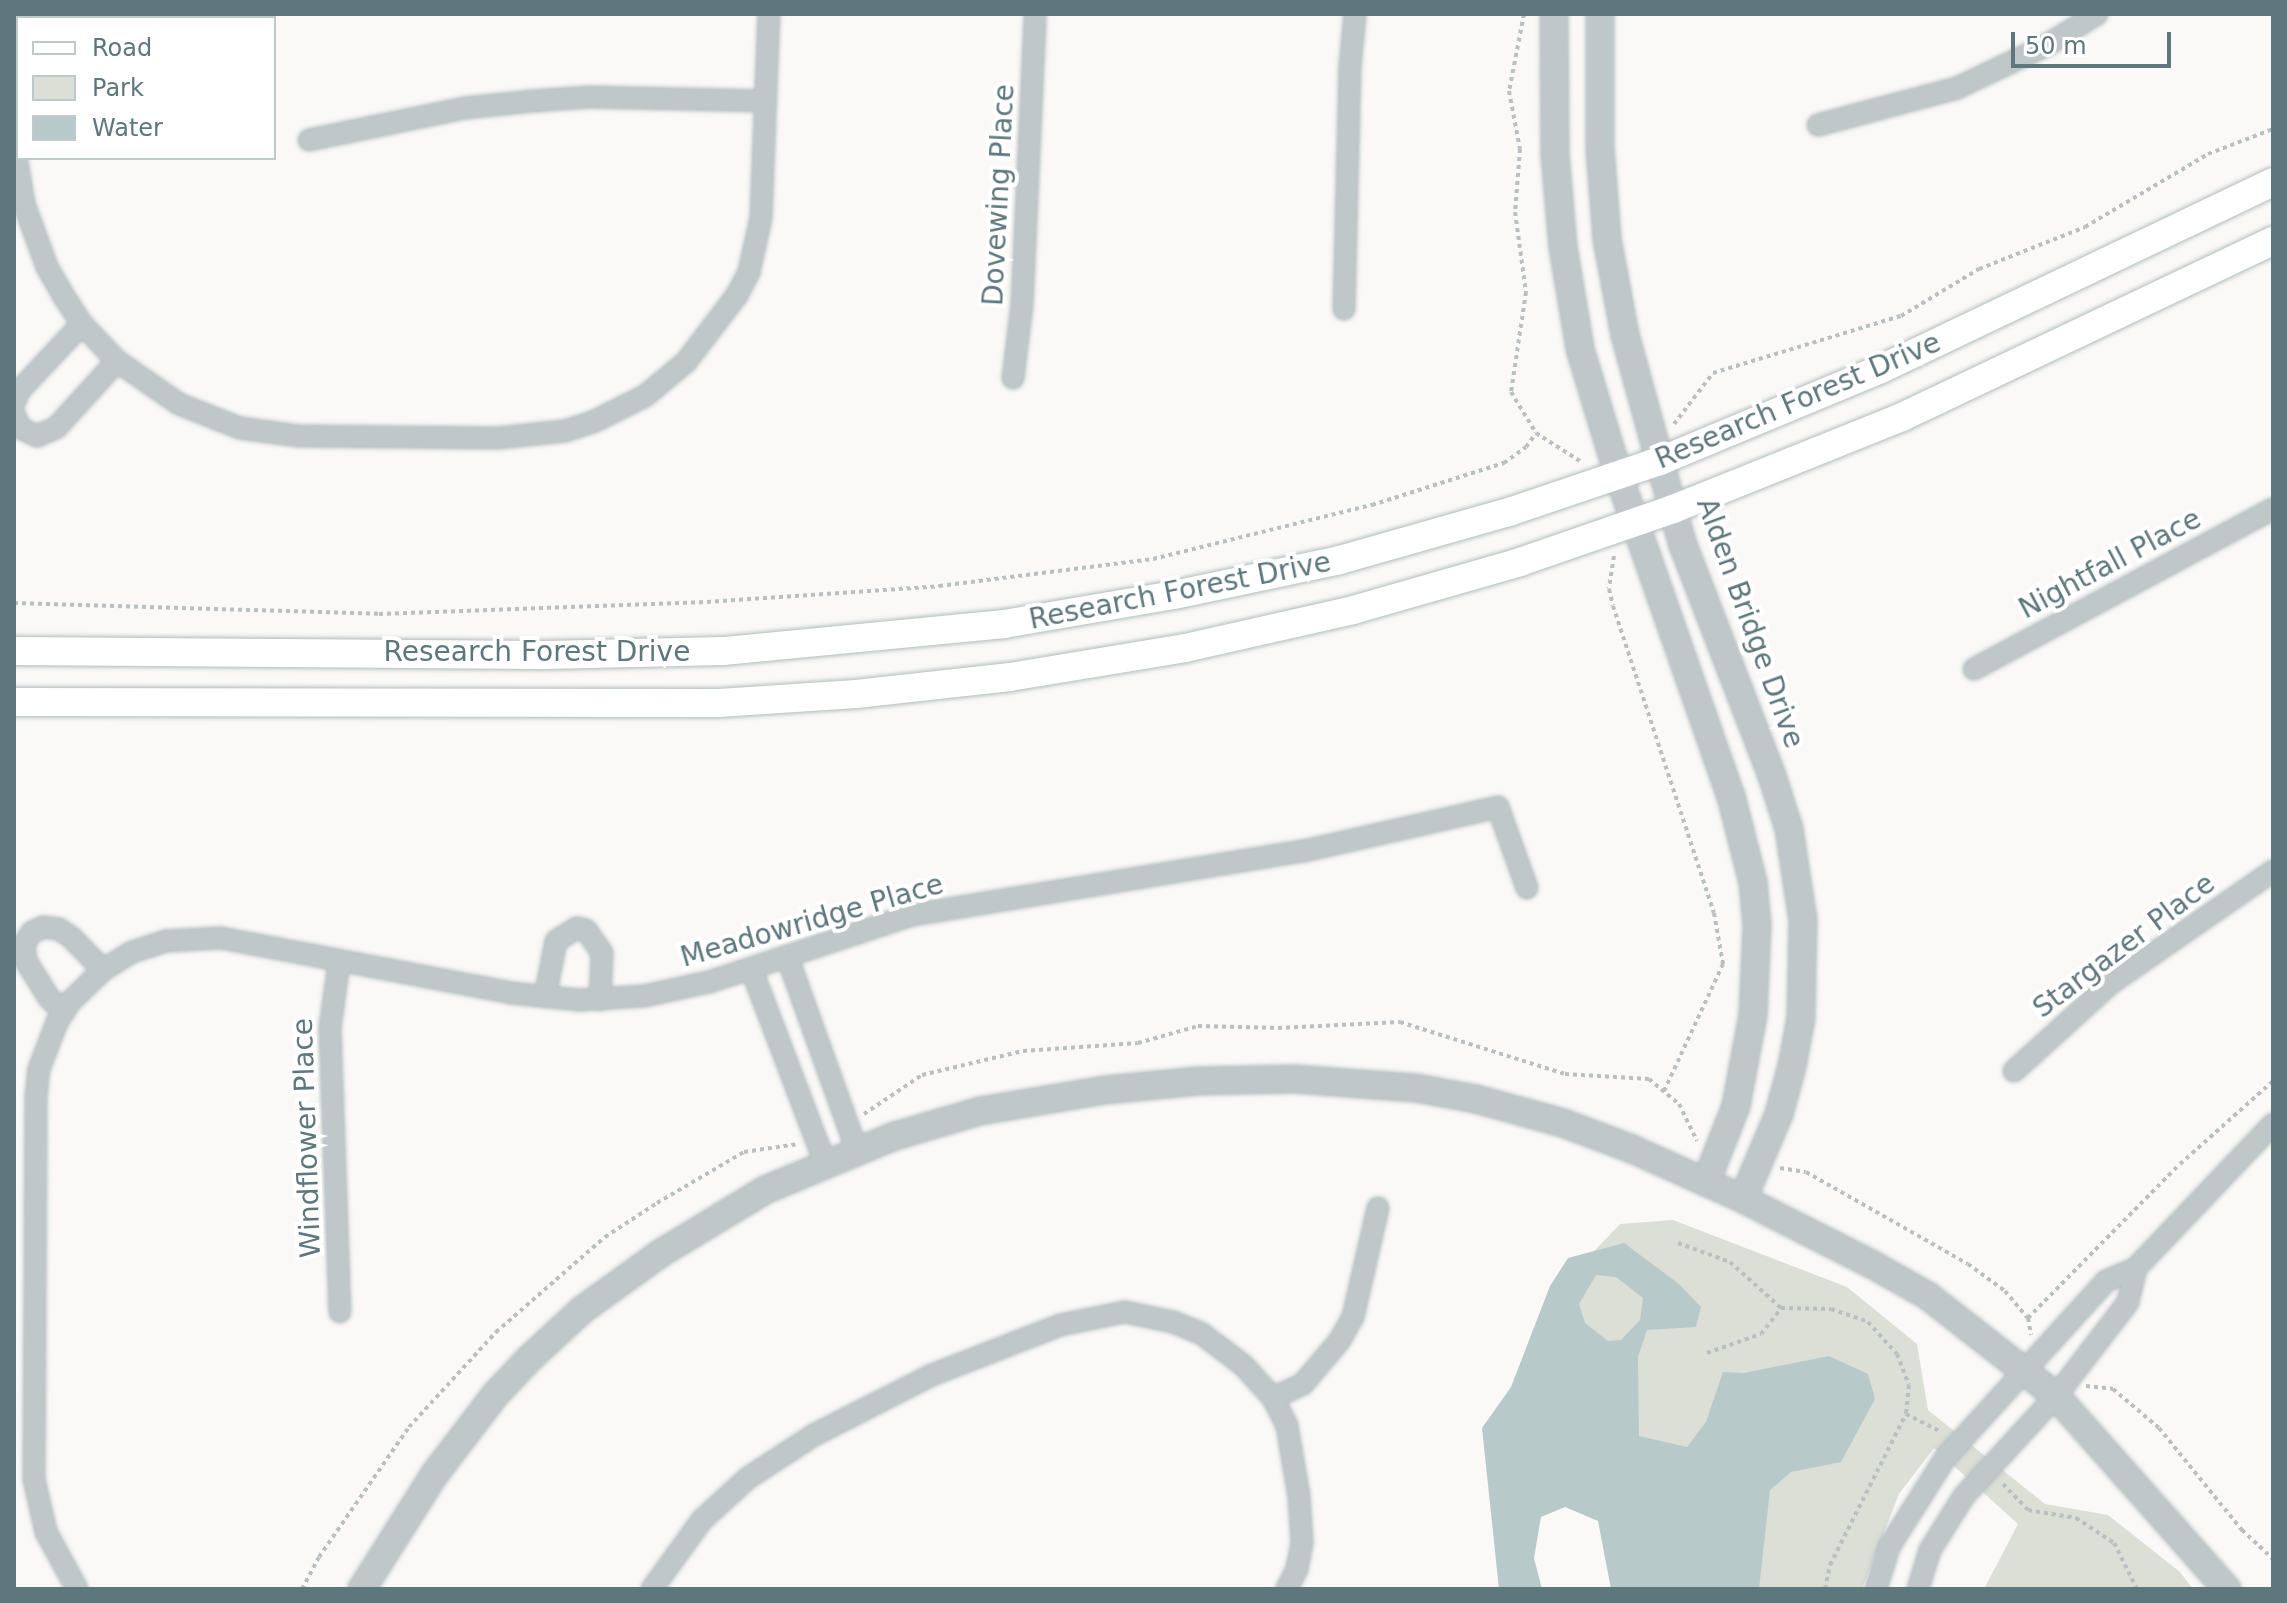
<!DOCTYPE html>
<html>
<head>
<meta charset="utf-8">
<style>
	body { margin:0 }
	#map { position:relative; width:2287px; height:1603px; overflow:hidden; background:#faf9f7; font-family:"DejaVu Sans",sans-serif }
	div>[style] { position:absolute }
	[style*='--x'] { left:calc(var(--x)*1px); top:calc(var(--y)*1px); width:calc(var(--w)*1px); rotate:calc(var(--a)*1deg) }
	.green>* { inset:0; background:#dbdfd6 }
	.water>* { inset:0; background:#b8c9ca }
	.path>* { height:4px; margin-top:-2px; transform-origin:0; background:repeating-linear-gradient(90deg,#bac0c1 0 4px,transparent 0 8px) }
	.roads { filter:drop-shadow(0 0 2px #b2bcbe) drop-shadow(0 0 2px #b2bcbe) }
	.minor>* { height:20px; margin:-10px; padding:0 10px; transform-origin:10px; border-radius:10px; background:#c0c7c9 }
	.tertiary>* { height:26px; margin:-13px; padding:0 13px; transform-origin:13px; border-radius:13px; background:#c0c7c9 }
	.secondary>* { height:28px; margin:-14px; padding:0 14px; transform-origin:14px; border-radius:14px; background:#fff }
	span { translate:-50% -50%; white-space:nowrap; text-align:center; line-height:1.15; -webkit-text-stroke:8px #fff; paint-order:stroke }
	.street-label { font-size:28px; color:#5e777d }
	.frame { position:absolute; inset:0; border:16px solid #5e777d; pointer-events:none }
	.legend { position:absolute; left:16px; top:16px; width:260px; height:144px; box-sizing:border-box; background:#fff; border:2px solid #bfc9cb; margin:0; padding:10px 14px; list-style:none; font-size:24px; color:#5e777d }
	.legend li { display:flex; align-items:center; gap:16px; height:40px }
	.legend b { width:40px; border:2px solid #bfc9cb }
	.scale { position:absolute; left:2011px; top:32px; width:160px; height:36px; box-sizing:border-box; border:4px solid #5e777d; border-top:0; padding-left:10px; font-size:24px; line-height:28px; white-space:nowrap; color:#5e777d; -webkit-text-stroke:6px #fff; paint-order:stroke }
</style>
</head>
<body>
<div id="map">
	<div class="green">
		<i style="clip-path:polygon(1673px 1220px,1847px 1287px,1917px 1344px,1928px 1410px,2045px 1504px,2108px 1515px,2180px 1572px,2193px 1589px,1984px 1589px,2018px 1524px,1934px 1448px,1899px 1494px,1862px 1589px,1641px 1589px,1566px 1310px,1581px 1265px,1620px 1224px)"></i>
	</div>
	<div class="water">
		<i style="clip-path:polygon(evenodd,1624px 1243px,1679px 1284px,1701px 1307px,1696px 1327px,1647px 1330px,1638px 1357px,1639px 1436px,1687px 1447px,1706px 1422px,1723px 1372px,1744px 1373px,1829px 1356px,1868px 1374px,1875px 1399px,1841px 1462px,1791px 1472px,1770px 1490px,1759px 1589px,1611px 1589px,1598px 1521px,1565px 1507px,1541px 1517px,1534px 1558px,1542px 1589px,1499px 1589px,1482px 1428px,1511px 1387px,1550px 1286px,1568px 1258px,1624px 1243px,1596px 1275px,1616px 1277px,1643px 1298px,1640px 1320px,1621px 1340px,1608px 1341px,1585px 1323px,1579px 1304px,1596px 1275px)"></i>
	</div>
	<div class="path">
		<i style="--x:1524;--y:14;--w:78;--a:101"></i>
		<i style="--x:1509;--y:91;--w:59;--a:79.3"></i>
		<i style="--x:1520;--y:149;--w:63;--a:94.5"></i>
		<i style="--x:1515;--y:212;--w:81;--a:82.2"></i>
		<i style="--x:1526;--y:292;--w:101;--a:98.5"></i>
		<i style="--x:1511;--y:392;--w:48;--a:58.6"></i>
		<i style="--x:1536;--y:433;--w:56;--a:32.6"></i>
		<i style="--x:1674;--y:424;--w:64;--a:-52.6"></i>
		<i style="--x:1713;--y:373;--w:196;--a:-16.9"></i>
		<i style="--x:1901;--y:316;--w:91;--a:-31.1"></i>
		<i style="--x:1979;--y:269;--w:114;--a:-21.6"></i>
		<i style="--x:2085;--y:227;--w:143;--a:-30.7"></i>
		<i style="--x:2208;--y:154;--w:70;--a:-21"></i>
		<i style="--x:1614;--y:556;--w:33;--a:99"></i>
		<i style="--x:1609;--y:589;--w:17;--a:77"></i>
		<i style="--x:1613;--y:606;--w:323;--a:71.8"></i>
		<i style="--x:1714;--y:913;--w:52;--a:80"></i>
		<i style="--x:1723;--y:964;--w:140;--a:114.9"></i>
		<i style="--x:14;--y:603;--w:365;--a:1.7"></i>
		<i style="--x:379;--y:614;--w:328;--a:-2.1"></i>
		<i style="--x:707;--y:602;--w:233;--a:-3.9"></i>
		<i style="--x:939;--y:586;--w:216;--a:-7.2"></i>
		<i style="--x:1153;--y:559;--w:226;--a:-13.9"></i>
		<i style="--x:1372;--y:505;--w:139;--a:-17.7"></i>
		<i style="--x:1504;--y:463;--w:27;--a:-36"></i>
		<i style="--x:1526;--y:447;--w:17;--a:-54"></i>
		<i style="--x:864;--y:1114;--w:70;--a:-33.9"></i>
		<i style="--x:922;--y:1075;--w:104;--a:-13.4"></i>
		<i style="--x:1023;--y:1051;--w:115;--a:-4"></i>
		<i style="--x:1138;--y:1043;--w:62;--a:-15.8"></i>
		<i style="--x:1198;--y:1026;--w:80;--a:1.4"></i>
		<i style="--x:1278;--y:1028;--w:122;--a:-2.8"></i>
		<i style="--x:1400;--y:1022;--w:173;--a:17.5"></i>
		<i style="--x:1565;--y:1074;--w:84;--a:3.4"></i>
		<i style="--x:1649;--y:1079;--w:39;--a:40"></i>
		<i style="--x:1679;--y:1104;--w:41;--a:64.1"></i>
		<i style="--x:1780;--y:1168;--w:26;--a:9"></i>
		<i style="--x:1806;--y:1172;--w:186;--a:29.6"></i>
		<i style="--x:1968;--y:1264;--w:46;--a:36.1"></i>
		<i style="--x:2005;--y:1291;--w:35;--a:50"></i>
		<i style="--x:2028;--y:1318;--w:17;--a:80"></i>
		<i style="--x:1678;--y:1243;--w:55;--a:20.1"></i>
		<i style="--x:1730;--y:1262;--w:69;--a:42"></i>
		<i style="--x:2028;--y:1318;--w:216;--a:-45.4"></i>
		<i style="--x:2180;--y:1164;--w:125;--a:-41.7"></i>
		<i style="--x:1707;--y:1353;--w:57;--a:-19.4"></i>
		<i style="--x:1761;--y:1334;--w:33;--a:-52"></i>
		<i style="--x:1781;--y:1308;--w:50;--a:1.1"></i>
		<i style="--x:1831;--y:1309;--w:39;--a:19"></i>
		<i style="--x:1868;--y:1322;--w:43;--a:47.8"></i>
		<i style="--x:1897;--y:1354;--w:33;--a:69"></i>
		<i style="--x:1909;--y:1385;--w:29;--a:96"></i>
		<i style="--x:2086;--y:1386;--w:27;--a:6"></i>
		<i style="--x:2113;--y:1389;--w:60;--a:40.3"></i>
		<i style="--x:2159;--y:1428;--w:132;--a:50.9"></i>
		<i style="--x:2242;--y:1530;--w:42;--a:43.1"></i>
		<i style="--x:2003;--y:1484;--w:36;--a:46"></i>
		<i style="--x:2028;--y:1510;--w:49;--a:9.5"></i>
		<i style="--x:2076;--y:1518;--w:45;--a:33.3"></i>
		<i style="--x:2114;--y:1543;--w:51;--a:63.4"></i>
		<i style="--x:302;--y:1589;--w:36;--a:-62"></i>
		<i style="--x:319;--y:1557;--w:158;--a:-55.3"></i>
		<i style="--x:409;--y:1427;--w:129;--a:-47.5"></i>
		<i style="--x:496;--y:1332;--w:145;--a:-41.1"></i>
		<i style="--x:605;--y:1237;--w:62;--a:-33.2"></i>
		<i style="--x:657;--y:1203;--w:101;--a:-30.4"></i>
		<i style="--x:744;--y:1152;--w:55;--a:-8.4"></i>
		<i style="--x:1825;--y:1589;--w:25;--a:-78"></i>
		<i style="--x:1830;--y:1565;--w:169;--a:-63.3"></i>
		<i style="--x:1906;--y:1414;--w:39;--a:27"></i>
	</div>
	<div class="roads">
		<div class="minor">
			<i style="--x:17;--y:14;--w:136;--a:90.8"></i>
			<i style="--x:15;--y:150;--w:55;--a:80.5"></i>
			<i style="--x:24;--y:204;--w:67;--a:69.9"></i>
			<i style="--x:47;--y:267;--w:32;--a:60"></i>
			<i style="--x:63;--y:295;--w:35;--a:57"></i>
			<i style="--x:82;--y:324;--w:51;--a:46.6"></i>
			<i style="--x:117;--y:361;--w:75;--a:34.7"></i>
			<i style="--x:179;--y:404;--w:66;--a:21.5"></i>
			<i style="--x:240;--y:428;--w:60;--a:7.7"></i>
			<i style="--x:299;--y:436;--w:199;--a:0.6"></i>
			<i style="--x:498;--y:438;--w:67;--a:-6"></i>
			<i style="--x:565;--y:431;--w:29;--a:-18"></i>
			<i style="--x:593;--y:422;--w:58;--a:-26.6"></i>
			<i style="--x:645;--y:396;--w:53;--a:-39.7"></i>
			<i style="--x:686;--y:362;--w:84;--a:-52.7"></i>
			<i style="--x:737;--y:295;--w:26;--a:-62"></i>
			<i style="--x:749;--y:272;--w:55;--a:-77.5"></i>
			<i style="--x:761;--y:218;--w:204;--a:-87.8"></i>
			<i style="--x:1818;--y:125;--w:144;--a:-14.9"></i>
			<i style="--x:1957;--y:88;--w:100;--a:-25.5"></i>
			<i style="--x:2047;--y:45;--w:59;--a:-31.8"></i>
			<i style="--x:309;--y:140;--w:159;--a:-11.6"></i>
			<i style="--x:465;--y:108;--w:68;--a:-5.9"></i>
			<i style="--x:533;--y:101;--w:57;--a:-4"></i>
			<i style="--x:590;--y:97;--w:175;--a:1.3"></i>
			<i style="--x:1344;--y:309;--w:243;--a:-88.6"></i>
			<i style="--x:1350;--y:66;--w:52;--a:-84.5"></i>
			<i style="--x:1013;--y:378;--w:74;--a:-83"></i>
			<i style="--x:1022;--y:305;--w:291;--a:-87.4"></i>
			<i style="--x:14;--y:403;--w:13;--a:-67"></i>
			<i style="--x:19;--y:391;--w:92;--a:-46.8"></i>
			<i style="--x:14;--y:414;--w:15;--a:67"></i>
			<i style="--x:20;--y:428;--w:19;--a:25"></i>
			<i style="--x:37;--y:436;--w:21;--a:-23"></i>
			<i style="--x:56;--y:428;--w:91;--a:-47.7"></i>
			<i style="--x:1974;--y:669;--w:339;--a:-28.2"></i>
			<i style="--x:787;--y:956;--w:206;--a:70.2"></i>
			<i style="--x:339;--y:963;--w:66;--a:97.9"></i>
			<i style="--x:330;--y:1028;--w:284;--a:88"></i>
			<i style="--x:751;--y:968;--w:209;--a:69.2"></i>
			<i style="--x:545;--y:997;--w:57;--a:-78.9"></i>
			<i style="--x:556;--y:941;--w:25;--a:-32"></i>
			<i style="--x:577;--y:928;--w:9;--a:13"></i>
			<i style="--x:586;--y:930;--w:28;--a:55"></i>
			<i style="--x:602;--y:953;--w:47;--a:92.4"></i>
			<i style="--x:64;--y:1012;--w:21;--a:-137"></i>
			<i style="--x:49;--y:998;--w:44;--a:-121.9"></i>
			<i style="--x:26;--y:961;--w:17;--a:-97"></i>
			<i style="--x:24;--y:944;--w:14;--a:-56"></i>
			<i style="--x:32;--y:932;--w:12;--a:-24"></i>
			<i style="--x:43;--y:927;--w:16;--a:7"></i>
			<i style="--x:59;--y:929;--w:16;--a:35"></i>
			<i style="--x:72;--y:938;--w:45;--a:45.9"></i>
			<i style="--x:2014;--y:1071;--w:131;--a:-42.2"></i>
			<i style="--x:2111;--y:983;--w:197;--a:-34.7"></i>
			<i style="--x:1273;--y:1398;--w:33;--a:-25"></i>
			<i style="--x:1303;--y:1384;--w:57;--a:-49.9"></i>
			<i style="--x:1340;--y:1340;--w:26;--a:-61"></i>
			<i style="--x:1353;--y:1317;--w:112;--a:-77.1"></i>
			<i style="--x:77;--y:1589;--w:65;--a:-118.5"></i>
			<i style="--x:46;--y:1532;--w:54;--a:-102.8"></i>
			<i style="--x:34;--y:1479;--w:383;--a:-89.7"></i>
			<i style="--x:36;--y:1096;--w:27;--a:-84"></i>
			<i style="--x:39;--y:1069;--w:50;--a:-69"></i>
			<i style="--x:57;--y:1022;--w:24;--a:-57"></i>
			<i style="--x:70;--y:1002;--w:46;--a:-44.1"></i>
			<i style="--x:103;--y:970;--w:34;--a:-32"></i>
			<i style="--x:132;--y:952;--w:35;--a:-18"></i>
			<i style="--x:165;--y:941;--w:56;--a:-3.1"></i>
			<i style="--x:221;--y:938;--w:295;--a:10.7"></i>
			<i style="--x:511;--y:993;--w:69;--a:5.8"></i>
			<i style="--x:580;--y:1000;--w:64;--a:-3.6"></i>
			<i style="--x:644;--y:996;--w:66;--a:-12.2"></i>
			<i style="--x:709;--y:982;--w:214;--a:-18.3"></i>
			<i style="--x:912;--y:915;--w:397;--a:-9.3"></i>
			<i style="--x:1304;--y:851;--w:199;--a:-12.8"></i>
			<i style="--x:1498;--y:807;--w:86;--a:70.3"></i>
			<i style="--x:652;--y:1589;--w:85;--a:-54.1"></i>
			<i style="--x:702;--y:1520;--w:62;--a:-42.4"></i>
			<i style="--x:748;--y:1478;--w:79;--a:-33.1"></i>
			<i style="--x:814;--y:1435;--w:132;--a:-27"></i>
			<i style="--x:932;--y:1375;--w:137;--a:-21.3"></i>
			<i style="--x:1060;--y:1325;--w:66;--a:-11.3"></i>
			<i style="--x:1125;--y:1312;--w:49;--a:11.8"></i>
			<i style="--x:1173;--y:1322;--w:31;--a:22"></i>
			<i style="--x:1202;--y:1334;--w:51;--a:37.1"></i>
			<i style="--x:1243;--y:1365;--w:45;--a:47.7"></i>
			<i style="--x:1273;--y:1398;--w:31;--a:63"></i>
			<i style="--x:1287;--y:1426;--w:71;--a:80.3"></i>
			<i style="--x:1299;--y:1496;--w:47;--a:86.3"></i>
			<i style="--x:1302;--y:1543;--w:26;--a:101"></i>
			<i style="--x:1297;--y:1569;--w:22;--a:117"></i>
			<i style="--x:1876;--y:1589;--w:44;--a:-72.8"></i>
			<i style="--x:1889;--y:1547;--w:107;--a:-57.7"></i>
			<i style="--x:1946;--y:1457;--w:238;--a:-47.7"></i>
			<i style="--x:2106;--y:1281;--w:33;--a:-23"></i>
			<i style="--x:2136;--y:1268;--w:199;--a:-46.4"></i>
			<i style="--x:1918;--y:1589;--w:41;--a:-72.9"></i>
			<i style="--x:1930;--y:1550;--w:64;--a:-57.8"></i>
			<i style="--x:1964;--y:1496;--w:136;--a:-47.4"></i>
			<i style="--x:2056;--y:1396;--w:118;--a:-52.5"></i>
			<i style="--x:2128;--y:1302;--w:35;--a:-77"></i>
		</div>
		<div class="tertiary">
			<i style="--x:1554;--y:14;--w:140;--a:89.6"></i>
			<i style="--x:1555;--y:154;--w:93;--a:85.1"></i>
			<i style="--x:1563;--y:247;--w:103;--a:80.5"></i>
			<i style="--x:1580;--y:349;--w:131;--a:73.1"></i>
			<i style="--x:1618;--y:474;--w:341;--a:70.7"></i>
			<i style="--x:1731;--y:796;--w:89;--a:75.7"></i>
			<i style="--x:1753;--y:882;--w:43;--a:84.7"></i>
			<i style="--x:1757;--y:925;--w:90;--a:92.5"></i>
			<i style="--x:1753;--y:1015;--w:93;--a:100.6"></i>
			<i style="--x:1736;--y:1106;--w:82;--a:111.5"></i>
			<i style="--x:1600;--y:14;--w:134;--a:90"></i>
			<i style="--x:1600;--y:148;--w:91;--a:85.6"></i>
			<i style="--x:1607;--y:239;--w:98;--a:79.4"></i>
			<i style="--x:1625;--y:335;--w:218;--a:74.6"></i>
			<i style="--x:1683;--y:545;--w:248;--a:68.9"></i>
			<i style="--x:1772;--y:776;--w:56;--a:72.2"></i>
			<i style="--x:1789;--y:829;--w:92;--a:81.3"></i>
			<i style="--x:1803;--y:920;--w:98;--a:91.2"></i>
			<i style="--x:1801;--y:1018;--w:49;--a:100.6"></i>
			<i style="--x:1792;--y:1066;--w:50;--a:105.2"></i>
			<i style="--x:1779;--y:1114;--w:92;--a:113"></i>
			<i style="--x:362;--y:1589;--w:135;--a:-57.7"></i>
			<i style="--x:434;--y:1475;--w:102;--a:-52.6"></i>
			<i style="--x:496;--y:1394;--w:47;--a:-46.7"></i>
			<i style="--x:528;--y:1360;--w:74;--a:-42.8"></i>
			<i style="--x:582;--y:1310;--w:97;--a:-35.8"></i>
			<i style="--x:661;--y:1253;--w:122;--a:-31.2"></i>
			<i style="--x:765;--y:1190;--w:141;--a:-22.6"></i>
			<i style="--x:895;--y:1136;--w:89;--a:-16.4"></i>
			<i style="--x:980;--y:1111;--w:127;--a:-9.5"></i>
			<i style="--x:1105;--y:1090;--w:94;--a:-5.5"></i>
			<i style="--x:1199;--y:1081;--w:95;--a:-1.2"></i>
			<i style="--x:1294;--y:1079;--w:122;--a:4.2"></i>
			<i style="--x:1416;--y:1088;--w:61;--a:10.4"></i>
			<i style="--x:1476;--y:1099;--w:90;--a:15.4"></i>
			<i style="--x:1563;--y:1123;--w:74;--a:20.6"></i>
			<i style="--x:1632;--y:1149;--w:122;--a:24.2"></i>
			<i style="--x:1743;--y:1199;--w:148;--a:26.9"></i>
			<i style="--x:1875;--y:1266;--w:61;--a:29.5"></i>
			<i style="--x:1928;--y:1296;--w:162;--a:38"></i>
			<i style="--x:2056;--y:1396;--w:258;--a:48.5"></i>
		</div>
		<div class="secondary">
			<i style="--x:14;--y:651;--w:530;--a:0.43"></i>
			<i style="--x:544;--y:655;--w:180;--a:-1.3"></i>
			<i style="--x:724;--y:651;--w:281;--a:-5.5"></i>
			<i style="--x:1004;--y:624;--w:172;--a:-9.7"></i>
			<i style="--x:1174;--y:595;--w:170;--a:-11.9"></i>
			<i style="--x:1340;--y:560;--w:176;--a:-15.9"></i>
			<i style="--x:1509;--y:512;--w:159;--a:-18.7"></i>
			<i style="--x:1660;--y:461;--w:239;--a:-22.6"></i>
			<i style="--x:1881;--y:369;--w:434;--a:-25.5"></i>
			<i style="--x:14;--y:702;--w:705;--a:0.08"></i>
			<i style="--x:719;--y:703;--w:137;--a:-3.8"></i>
			<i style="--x:856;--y:694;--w:155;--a:-6.3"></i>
			<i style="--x:1010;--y:677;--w:177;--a:-9.4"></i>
			<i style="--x:1185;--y:648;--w:172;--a:-12.7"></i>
			<i style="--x:1353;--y:610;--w:174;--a:-16"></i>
			<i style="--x:1520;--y:562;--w:162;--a:-19.1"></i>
			<i style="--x:1673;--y:509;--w:247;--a:-21.9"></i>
			<i style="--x:1902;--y:417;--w:411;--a:-25.4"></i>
		</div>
	</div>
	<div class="street-label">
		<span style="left:999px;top:195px;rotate:-87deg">Dovewing Place</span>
		<span style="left:1798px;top:401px;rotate:-23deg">Research Forest Drive</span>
		<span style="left:2110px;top:564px;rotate:-28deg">Nightfall Place</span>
		<span style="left:1180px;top:591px;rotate:-11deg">Research Forest Drive</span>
		<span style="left:1750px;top:623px;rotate:70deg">Alden Bridge Drive</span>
		<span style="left:537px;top:652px">Research Forest Drive</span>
		<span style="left:812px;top:921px;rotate:-16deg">Meadowridge Place</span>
		<span style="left:2124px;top:946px;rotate:-37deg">Stargazer Place</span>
		<span style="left:307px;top:1138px;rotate:-92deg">Windflower Place</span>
	</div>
	<div class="frame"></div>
	<ul class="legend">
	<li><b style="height:10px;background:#fff"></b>Road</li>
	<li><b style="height:22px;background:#dbdfd6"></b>Park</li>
	<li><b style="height:22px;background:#b8c9ca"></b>Water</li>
	</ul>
	<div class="scale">50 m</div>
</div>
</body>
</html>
